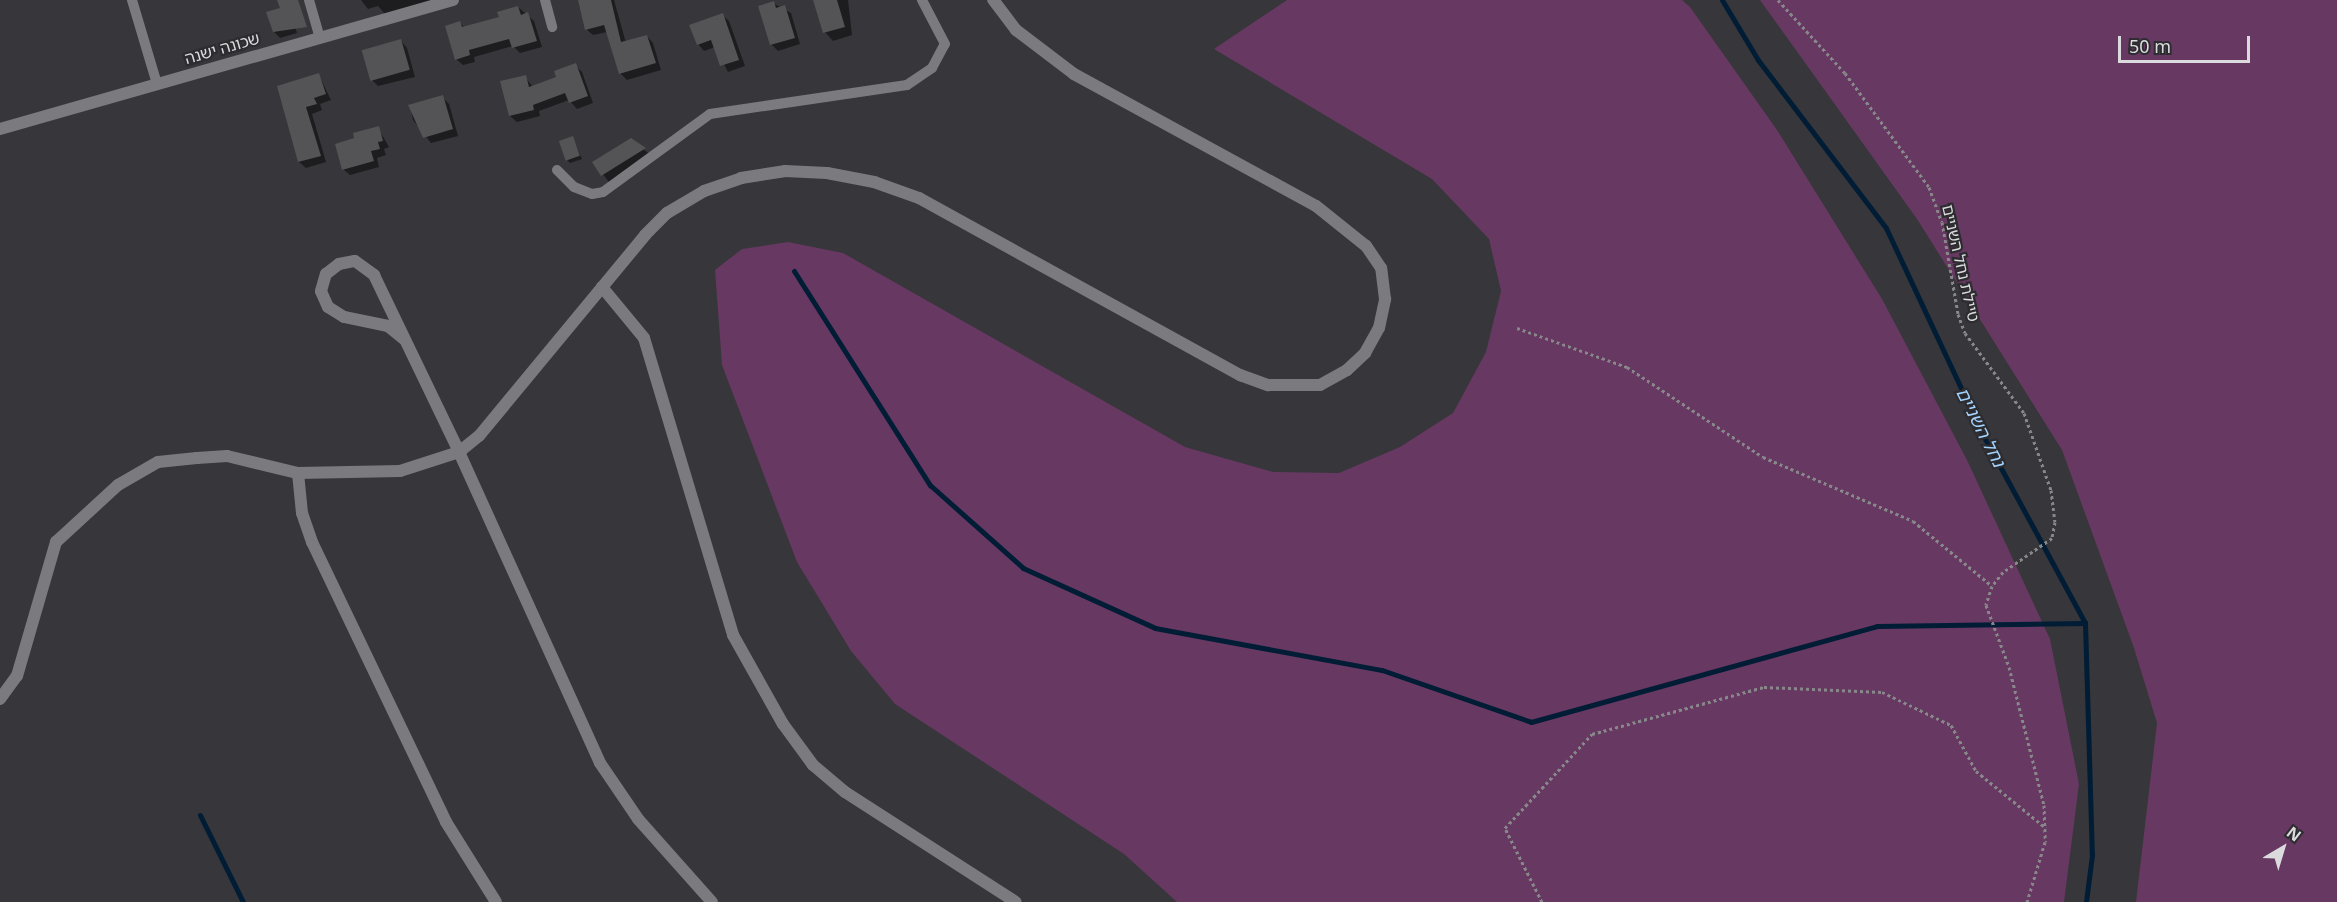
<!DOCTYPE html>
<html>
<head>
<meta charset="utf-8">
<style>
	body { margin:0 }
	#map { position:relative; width:2337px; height:902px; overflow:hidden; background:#37363a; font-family:"Noto Sans","Noto Sans Hebrew",sans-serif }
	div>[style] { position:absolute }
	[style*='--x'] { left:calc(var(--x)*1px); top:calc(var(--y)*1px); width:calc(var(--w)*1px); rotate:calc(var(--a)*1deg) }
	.green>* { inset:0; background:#673862 }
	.shadow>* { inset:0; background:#0007 }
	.stream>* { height:5px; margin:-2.5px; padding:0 2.5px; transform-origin:2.5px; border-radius:2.5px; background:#001d35 }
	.building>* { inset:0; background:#545356; transform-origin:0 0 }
	.path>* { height:3px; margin-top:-1.5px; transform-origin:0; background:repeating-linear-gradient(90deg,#88888b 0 3px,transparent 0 6px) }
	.lane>* { height:10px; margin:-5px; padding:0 5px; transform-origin:5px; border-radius:5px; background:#7b7b7f }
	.street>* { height:12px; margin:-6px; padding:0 6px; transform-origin:6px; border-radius:6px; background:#7b7b7f }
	span { translate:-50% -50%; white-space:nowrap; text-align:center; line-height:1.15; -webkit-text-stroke:4.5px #2d2c30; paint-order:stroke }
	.street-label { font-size:16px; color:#dbdbdd }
	.water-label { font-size:18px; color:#a3d3fe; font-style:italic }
	.north { position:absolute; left:2253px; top:818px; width:60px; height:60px; -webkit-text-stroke:4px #2d2c30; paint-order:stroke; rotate:38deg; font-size:16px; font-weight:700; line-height:24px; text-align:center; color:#dbdbdd }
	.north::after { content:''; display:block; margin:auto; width:21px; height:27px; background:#dbdbdd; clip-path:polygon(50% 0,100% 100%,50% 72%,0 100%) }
	.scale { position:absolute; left:2118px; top:36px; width:132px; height:27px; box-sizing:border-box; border:3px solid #dbdbdd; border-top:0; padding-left:8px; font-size:18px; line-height:21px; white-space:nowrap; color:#dbdbdd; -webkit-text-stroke:4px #2d2c30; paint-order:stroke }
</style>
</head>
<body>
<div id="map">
	<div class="green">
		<i style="clip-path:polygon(1287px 0,1682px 0,1690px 7px,1777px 130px,1882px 299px,1967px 460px,2050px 639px,2079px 784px,2064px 902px,1177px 902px,1124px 854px,895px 704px,851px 651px,797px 562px,722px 365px,715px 270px,742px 249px,788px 242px,843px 253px,1185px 447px,1273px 472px,1339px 473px,1400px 447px,1453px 413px,1486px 352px,1501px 291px,1489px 239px,1432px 179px,1214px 49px)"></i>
		<i style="clip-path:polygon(1760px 0,2337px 0,2337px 902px,2136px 902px,2157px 723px,2134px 648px,2062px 450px,1917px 219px)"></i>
	</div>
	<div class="shadow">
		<i style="clip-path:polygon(361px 0,432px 0,385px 14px,378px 6px,368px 9px)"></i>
		<i style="clip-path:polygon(580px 0,614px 0,626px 43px,647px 36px,653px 43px,661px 70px,627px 80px,620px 73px,607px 32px,593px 35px,586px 29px)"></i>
		<i style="clip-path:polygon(815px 0,848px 0,852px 35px,833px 41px,825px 32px)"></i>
		<i style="clip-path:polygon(773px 3px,791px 13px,800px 44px,778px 51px,771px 44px)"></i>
		<i style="clip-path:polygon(518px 7px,534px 21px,542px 47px,520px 53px,513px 46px,474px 57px,475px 62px,463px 65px,456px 59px,460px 23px,465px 28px,501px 18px)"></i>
		<i style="clip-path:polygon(291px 14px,297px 33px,280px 38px,274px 32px)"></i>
		<i style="clip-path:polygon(722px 15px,729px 21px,745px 66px,728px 72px,715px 47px,704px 51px,698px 44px)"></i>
		<i style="clip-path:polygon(401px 41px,407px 48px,415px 77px,378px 86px,372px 80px,364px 51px)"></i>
		<i style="clip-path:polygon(575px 65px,582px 72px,593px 103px,577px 109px,569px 100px,539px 111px,540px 116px,517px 122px,510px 116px,525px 77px,533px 87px,558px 78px)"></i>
		<i style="clip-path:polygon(319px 75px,331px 100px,320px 104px,322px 110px,312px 114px,326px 162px,306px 168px,299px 162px,279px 87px)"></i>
		<i style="clip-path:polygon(442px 97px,449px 104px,458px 136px,431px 143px,413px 120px,410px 106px)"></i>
		<i style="clip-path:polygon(378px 128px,389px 147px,384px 149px,386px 155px,377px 158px,379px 167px,350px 175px,343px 169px,356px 140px)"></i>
		<i style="clip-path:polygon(572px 137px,582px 159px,570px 163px,567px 160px)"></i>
		<i style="clip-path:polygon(631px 140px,651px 155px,609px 182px,594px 163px)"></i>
	</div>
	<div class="stream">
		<i style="--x:1722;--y:0;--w:70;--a:59"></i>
		<i style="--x:1758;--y:60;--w:211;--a:52.7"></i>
		<i style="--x:1886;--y:228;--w:229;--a:64.9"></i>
		<i style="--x:1983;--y:435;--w:214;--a:61.5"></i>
		<i style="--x:2085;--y:623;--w:232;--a:88.3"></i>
		<i style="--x:2092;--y:855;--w:47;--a:97.3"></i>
		<i style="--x:794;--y:271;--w:254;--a:57.6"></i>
		<i style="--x:930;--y:485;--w:125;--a:41.7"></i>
		<i style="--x:1023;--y:568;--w:145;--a:24.4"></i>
		<i style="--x:1155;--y:628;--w:231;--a:10.5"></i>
		<i style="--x:1382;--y:670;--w:158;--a:19.2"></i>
		<i style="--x:1531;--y:722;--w:359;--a:-15.5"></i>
		<i style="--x:1877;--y:626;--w:208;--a:-0.8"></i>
		<i style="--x:200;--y:815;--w:97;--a:63.7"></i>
	</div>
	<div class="building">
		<i style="clip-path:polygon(277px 0,298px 0,307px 27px,273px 32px,266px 12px,280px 8px)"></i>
		<i style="clip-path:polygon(578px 0,611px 0,621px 42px,647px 35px,656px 63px,619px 74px,604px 25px,585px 30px)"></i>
		<i style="clip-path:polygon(813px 0,837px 0,845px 27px,823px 33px)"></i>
		<i style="clip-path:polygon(774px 1px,776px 8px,785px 5px,795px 38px,770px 45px,758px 6px)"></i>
		<i style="clip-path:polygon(518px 6px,521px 15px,528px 12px,537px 41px,512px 48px,509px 39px,469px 50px,470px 55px,455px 60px,445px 26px,460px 21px,462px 27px,499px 17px,497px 12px)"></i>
		<i style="clip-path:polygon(723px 13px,739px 60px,720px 66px,711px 40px,697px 45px,689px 25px)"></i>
		<i style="left:401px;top:39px;width:32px;height:41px;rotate:74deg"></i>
		<i style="clip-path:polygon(576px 63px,588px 96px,569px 103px,565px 93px,533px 105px,534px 110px,509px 116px,500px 81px,526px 75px,529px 87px,556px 77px,554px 71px)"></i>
		<i style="clip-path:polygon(319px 73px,326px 94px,314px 98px,317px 104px,306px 107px,321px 156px,298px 162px,277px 86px)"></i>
		<i style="clip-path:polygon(443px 95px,453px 129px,423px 138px,408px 105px)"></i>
		<i style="clip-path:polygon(379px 126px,383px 141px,378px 142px,380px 149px,371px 151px,374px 161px,342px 170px,335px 144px,354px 138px,353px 133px)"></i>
		<i style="left:573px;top:136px;width:21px;height:15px;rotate:71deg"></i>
		<i style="clip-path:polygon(631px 138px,646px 148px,601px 176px,592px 162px)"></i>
	</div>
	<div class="path">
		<i style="--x:1778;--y:0;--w:99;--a:47.5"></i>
		<i style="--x:1845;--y:73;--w:142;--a:53.6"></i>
		<i style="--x:1929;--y:187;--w:37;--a:70"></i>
		<i style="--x:1942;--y:222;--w:93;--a:80.1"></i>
		<i style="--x:1958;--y:314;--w:20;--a:70"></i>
		<i style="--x:1965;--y:333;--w:99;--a:53.6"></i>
		<i style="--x:2024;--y:413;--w:82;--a:70.7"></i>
		<i style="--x:2051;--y:490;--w:32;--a:83"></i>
		<i style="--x:2055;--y:522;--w:16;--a:101"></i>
		<i style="--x:2052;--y:538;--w:60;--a:145.2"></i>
		<i style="--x:2003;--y:572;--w:18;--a:128"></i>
		<i style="--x:1992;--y:586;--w:20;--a:108"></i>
		<i style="--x:1986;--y:605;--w:66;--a:69.6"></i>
		<i style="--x:2009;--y:667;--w:142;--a:75.8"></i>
		<i style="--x:2044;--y:805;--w:37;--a:88"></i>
		<i style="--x:2045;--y:842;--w:63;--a:106.7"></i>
		<i style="--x:1517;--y:328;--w:117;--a:19.5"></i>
		<i style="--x:1627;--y:367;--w:163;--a:33.5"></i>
		<i style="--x:1763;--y:457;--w:163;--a:23.1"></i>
		<i style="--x:1913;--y:521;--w:102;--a:39.4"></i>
		<i style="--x:1542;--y:902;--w:83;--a:-116.6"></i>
		<i style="--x:1505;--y:828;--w:128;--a:-47.2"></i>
		<i style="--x:1592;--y:734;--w:178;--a:-15.3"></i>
		<i style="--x:1764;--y:687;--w:118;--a:2.4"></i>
		<i style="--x:1882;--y:692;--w:76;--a:25.6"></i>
		<i style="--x:1951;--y:725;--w:52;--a:61.5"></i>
		<i style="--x:1976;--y:771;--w:90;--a:39.2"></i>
	</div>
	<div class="lane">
		<i style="--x:132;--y:0;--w:88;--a:73.4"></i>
		<i style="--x:309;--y:0;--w:40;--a:74"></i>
		<i style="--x:545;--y:0;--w:28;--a:75"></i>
		<i style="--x:557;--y:170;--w:24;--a:45"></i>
		<i style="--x:574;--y:187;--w:19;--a:21"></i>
		<i style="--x:592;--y:194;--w:11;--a:-10"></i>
		<i style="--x:603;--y:192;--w:132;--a:-36.1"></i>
		<i style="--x:710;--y:114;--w:199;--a:-8.4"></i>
		<i style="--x:907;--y:85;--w:30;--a:-34"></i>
		<i style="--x:932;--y:68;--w:27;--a:-62"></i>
		<i style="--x:945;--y:44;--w:50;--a:-117.6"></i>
	</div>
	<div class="street">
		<i style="--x:0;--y:129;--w:471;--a:-15.9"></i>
		<i style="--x:602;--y:287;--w:66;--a:50.5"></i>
		<i style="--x:644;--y:338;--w:310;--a:73.3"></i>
		<i style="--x:733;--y:635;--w:102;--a:60.7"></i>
		<i style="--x:783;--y:724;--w:51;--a:53.8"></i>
		<i style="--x:813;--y:765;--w:42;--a:40.2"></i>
		<i style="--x:845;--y:792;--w:203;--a:32.8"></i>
		<i style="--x:404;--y:339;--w:21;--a:-141"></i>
		<i style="--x:388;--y:326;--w:45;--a:-168.4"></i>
		<i style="--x:344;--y:317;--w:19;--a:-148"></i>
		<i style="--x:328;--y:307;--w:17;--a:-114"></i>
		<i style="--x:321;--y:291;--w:18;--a:-74"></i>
		<i style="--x:326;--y:274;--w:16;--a:-38"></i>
		<i style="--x:339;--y:264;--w:16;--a:-11"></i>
		<i style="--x:355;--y:261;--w:24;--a:36"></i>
		<i style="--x:374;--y:275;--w:196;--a:64.3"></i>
		<i style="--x:459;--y:452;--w:341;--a:65.6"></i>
		<i style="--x:600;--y:763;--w:68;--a:55.8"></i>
		<i style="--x:638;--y:819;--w:111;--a:48.3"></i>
		<i style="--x:298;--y:473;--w:40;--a:84.3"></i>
		<i style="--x:302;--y:513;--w:31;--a:71"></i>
		<i style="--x:312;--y:542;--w:310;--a:64.4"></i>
		<i style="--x:446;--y:822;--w:94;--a:58"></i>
		<i style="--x:0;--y:699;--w:29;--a:-54"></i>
		<i style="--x:17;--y:676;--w:140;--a:-73.8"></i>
		<i style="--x:56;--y:542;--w:84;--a:-42.6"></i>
		<i style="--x:118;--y:485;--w:46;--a:-29.9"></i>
		<i style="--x:158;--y:462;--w:39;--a:-6"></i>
		<i style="--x:197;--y:458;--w:30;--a:-4"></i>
		<i style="--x:227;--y:456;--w:73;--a:13.5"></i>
		<i style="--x:298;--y:473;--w:102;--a:-1.1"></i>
		<i style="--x:400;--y:471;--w:62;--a:-17.9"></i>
		<i style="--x:459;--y:452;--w:26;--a:-39"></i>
		<i style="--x:479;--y:436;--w:261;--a:-50.4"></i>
		<i style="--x:645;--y:235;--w:31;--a:-45"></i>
		<i style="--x:667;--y:213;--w:43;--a:-30.7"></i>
		<i style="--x:704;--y:191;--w:39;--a:-19"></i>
		<i style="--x:741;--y:178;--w:45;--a:-9"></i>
		<i style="--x:785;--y:171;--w:42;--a:2.7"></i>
		<i style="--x:827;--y:173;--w:48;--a:10.8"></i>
		<i style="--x:874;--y:182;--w:48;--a:19.6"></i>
		<i style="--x:919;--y:198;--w:367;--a:28.9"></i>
		<i style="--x:1240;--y:375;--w:30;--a:20"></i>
		<i style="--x:1268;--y:385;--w:52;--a:0"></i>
		<i style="--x:1320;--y:385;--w:31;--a:-29"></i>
		<i style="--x:1347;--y:370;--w:25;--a:-43"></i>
		<i style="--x:1365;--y:353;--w:29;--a:-61"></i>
		<i style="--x:1379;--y:328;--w:30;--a:-78"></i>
		<i style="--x:1385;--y:299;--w:31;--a:-97"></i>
		<i style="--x:1381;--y:268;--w:27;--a:-124"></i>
		<i style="--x:1366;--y:246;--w:64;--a:-141.3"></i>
		<i style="--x:1316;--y:206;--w:276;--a:-151.4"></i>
		<i style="--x:1074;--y:74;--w:73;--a:-142.8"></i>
		<i style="--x:1016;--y:30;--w:38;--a:-127"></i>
	</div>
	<div class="street-label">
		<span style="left:222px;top:48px;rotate:-16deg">שכונה ישנה</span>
		<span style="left:1961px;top:263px;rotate:77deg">טיילת נחל השניים</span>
	</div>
	<div class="water-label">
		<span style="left:1981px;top:427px;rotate:63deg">נחל השניים</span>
	</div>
	<div class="north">N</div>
	<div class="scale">50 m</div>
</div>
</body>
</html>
